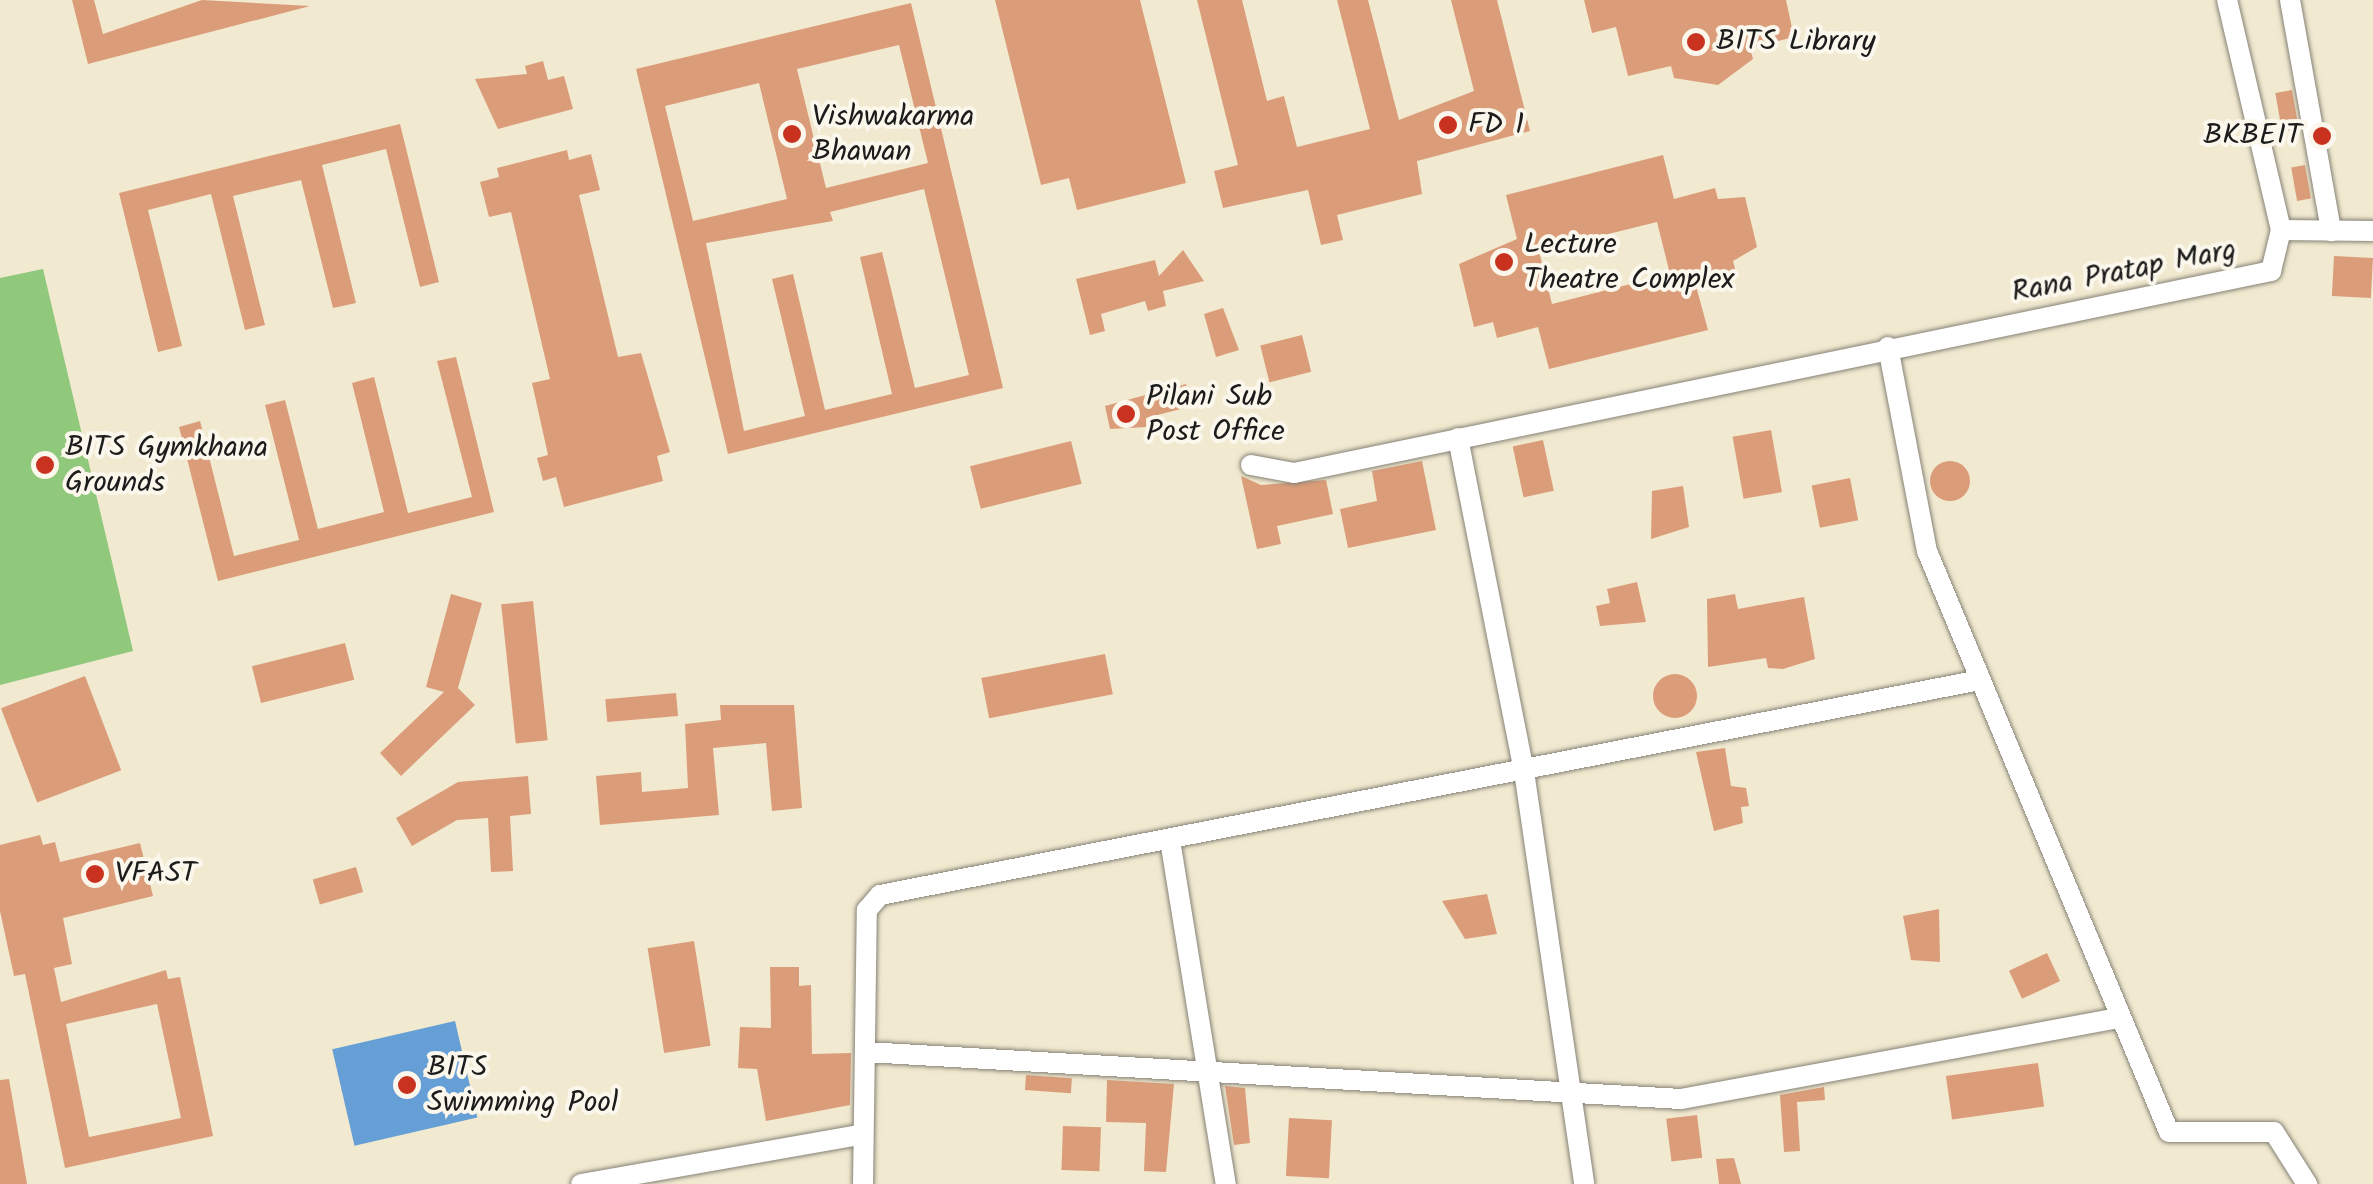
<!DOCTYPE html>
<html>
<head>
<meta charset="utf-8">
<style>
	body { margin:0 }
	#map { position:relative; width:2373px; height:1184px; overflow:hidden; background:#f1e9d0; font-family:Kalam,sans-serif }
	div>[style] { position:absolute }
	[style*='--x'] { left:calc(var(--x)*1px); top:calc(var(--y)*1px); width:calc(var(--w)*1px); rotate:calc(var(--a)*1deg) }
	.green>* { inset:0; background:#90c87c }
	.water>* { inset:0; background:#659fd5; transform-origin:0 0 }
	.building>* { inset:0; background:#db9d79; transform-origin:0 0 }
	.round { border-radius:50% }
	.roads { filter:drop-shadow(0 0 2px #868276) drop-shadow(0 0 2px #868276) }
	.minor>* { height:20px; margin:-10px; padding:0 10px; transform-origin:10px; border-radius:10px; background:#fff }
	.dots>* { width:28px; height:28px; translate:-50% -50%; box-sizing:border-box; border:5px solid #fbf7ec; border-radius:50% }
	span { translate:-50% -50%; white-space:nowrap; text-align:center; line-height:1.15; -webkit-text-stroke:8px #fbf7ec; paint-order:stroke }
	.poi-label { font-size:30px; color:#1c1c1c }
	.left { translate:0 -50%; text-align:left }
	.right { translate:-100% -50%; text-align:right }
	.street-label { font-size:30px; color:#1c1c1c }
</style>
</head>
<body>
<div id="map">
	<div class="green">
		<i style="clip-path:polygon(43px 269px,133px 651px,0 685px,0 278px)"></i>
	</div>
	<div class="water">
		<i style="left:455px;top:1021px;width:99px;height:126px;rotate:77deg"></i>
	</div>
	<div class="building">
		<i style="clip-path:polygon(72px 0,94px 0,103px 34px,202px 0,310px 6px,88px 64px)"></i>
		<i style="clip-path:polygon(995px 0,1140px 0,1186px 183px,1077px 210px,1069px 178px,1041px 185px)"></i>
		<i style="clip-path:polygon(1197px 0,1242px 0,1267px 101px,1284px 96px,1297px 147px,1370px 129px,1337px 0,1368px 0,1399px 120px,1474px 91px,1451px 0,1497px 0,1530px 131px,1417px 161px,1422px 194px,1337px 215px,1343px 240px,1321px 245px,1308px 190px,1223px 208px,1214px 171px,1238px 165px)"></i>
		<i style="clip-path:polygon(1584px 0,1786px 0,1794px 37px,1750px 48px,1753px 59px,1718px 85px,1674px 78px,1671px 66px,1628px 76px,1616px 27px,1592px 33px)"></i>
		<i style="clip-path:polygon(evenodd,911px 3px,1003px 388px,728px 454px,636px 69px,911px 3px,899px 45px,928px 163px,826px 188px,797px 69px,899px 45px,911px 3px,759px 83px,787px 199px,693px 221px,665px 106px,759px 83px,911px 3px,924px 189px,969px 375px,915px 388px,882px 252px,860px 257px,892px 394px,825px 410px,793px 274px,772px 279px,805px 416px,744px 431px,706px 243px,833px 221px,830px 212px,924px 189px)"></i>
		<i style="clip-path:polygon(543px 61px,548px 80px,564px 76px,573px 109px,498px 129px,475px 79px,527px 74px,525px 66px)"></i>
		<i style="left:2292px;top:90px;width:39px;height:17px;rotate:80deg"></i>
		<i style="clip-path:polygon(400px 124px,439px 282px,420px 287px,386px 149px,322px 165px,356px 303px,333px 308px,301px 180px,233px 196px,265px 325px,245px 330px,211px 194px,148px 210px,182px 346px,158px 352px,119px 193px)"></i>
		<i style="clip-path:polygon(567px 150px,569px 160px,591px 154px,600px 190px,579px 195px,618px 357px,641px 353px,670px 452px,657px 456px,663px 481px,564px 507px,556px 477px,543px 481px,537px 458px,548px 455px,532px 383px,550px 379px,511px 212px,489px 217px,480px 182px,499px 177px,497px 168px)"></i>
		<i style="clip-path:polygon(evenodd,1663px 155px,1674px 199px,1715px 188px,1718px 199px,1745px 197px,1757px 247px,1733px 261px,1737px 276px,1696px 286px,1708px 330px,1549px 369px,1538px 327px,1497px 338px,1493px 322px,1474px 327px,1459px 264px,1517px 239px,1506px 195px,1663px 155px,1657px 222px,1670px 274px,1552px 304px,1539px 251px,1657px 222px)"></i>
		<i style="left:2305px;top:165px;width:34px;height:14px;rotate:80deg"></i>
		<i style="clip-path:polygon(1183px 250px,1204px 281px,1163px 291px,1166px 306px,1148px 311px,1145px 301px,1101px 314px,1105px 331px,1090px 335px,1076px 279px,1155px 260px,1159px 276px)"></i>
		<i style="left:2334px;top:256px;width:39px;height:40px;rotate:3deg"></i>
		<i style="clip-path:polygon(1223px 308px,1239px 350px,1216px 357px,1204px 314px)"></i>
		<i style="left:1302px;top:335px;width:38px;height:43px;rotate:76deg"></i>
		<i style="clip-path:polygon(456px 357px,494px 512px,218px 581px,179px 427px,200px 421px,234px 556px,299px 540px,265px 405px,285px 400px,318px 529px,384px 512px,352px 383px,374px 377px,408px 513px,472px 497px,437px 361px)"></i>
		<i style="clip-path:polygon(1186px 384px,1192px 406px,1146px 418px,1146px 427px,1110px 429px,1105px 406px)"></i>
		<i style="left:1771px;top:430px;width:63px;height:39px;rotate:80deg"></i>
		<i style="left:1543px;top:440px;width:52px;height:31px;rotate:78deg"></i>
		<i style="left:1071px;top:441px;width:44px;height:104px;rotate:76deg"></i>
		<i style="clip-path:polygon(1422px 461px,1436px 530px,1348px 548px,1340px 509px,1377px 501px,1372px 471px)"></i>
		<i class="round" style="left:1930px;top:461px;width:40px;height:40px"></i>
		<i style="clip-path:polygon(1241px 476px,1261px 485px,1326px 480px,1333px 514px,1277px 526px,1281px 544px,1257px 549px)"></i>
		<i style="left:1850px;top:478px;width:43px;height:39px;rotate:79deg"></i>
		<i style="clip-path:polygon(1683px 486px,1689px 527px,1651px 539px,1652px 491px)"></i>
		<i style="clip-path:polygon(1637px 582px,1646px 622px,1600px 626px,1596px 606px,1610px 603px,1607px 589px)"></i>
		<i style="clip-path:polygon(451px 594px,482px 603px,458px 688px,475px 705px,401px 776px,380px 753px,444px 692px,426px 687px)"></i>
		<i style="clip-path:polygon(1735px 594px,1738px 609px,1804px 597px,1815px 659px,1783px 669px,1768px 668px,1766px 658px,1708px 667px,1707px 599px)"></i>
		<i style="left:533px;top:601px;width:140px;height:32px;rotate:84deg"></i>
		<i style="left:345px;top:643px;width:38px;height:96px;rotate:76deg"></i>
		<i style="left:1105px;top:654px;width:41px;height:126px;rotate:79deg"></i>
		<i class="round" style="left:1653px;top:674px;width:44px;height:44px"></i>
		<i style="left:85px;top:676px;width:101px;height:90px;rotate:69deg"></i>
		<i style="left:676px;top:693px;width:23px;height:71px;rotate:85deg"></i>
		<i style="clip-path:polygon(720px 705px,794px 705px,802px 808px,772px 811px,766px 743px,713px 748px,719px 815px,600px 825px,596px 776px,641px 772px,642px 792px,688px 788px,685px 724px,721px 720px)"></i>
		<i style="clip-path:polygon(1725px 748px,1731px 786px,1746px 788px,1749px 806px,1741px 807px,1743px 823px,1714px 831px,1696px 752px)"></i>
		<i style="clip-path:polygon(528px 776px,531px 814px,510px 816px,513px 871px,491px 872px,488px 818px,457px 820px,412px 846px,396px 818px,458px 782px)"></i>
		<i style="clip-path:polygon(evenodd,40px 835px,43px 845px,55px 842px,60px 862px,140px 843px,153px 896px,63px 918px,72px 964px,54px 968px,61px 1002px,166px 970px,168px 979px,180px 977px,213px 1136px,65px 1168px,25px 974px,14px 976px,0 911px,0 845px,40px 835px,157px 1004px,181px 1118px,89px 1137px,66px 1024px,157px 1004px)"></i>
		<i style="left:356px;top:867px;width:26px;height:45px;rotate:74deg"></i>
		<i style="clip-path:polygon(1487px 894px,1497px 934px,1465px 939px,1442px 901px)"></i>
		<i style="clip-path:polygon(1939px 909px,1940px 962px,1911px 960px,1903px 916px)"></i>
		<i style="left:694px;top:941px;width:106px;height:47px;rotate:81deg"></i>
		<i style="left:2047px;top:953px;width:31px;height:42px;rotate:65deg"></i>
		<i style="clip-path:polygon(770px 967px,799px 967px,799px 986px,811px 985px,812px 1054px,851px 1053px,850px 1105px,766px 1121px,757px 1069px,738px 1068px,740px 1027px,771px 1028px)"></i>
		<i style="left:2038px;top:1063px;width:44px;height:93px;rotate:82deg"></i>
		<i style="left:1026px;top:1075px;width:46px;height:15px;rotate:4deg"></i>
		<i style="clip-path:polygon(9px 1079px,27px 1184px,0 1184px,0 1080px)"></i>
		<i style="clip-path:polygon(1107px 1080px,1174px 1084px,1166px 1172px,1144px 1171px,1146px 1123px,1106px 1122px)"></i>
		<i style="clip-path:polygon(1225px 1086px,1245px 1088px,1250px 1143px,1234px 1145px)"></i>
		<i style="clip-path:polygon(1824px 1087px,1825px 1100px,1797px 1102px,1800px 1151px,1784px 1152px,1780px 1095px)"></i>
		<i style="left:1697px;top:1115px;width:43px;height:31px;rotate:83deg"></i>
		<i style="left:1289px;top:1118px;width:43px;height:58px;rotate:3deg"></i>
		<i style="left:1063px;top:1126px;width:38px;height:44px;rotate:2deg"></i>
		<i style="clip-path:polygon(1734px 1158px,1741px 1184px,1719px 1184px,1716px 1159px)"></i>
	</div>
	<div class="roads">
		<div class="minor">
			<i style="--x:2290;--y:0;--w:235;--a:79.9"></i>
			<i style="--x:2281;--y:230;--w:92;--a:0.6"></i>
			<i style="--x:1888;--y:347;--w:208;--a:79.2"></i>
			<i style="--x:1927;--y:551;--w:629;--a:67.39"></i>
			<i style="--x:2169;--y:1132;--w:105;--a:0"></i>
			<i style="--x:2274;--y:1132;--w:62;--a:57.6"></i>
			<i style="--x:1458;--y:438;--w:339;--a:78.8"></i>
			<i style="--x:1524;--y:771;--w:417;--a:81.7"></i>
			<i style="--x:1251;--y:465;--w:44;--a:10.5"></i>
			<i style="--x:1294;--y:473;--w:998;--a:-11.68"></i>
			<i style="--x:2271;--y:271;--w:42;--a:-76.3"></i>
			<i style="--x:2281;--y:230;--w:236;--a:-103.2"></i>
			<i style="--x:1170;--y:840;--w:349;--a:80.8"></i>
			<i style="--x:866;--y:1052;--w:816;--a:3.3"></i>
			<i style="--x:1681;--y:1099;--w:445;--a:-10.5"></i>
			<i style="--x:581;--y:1184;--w:283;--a:-10"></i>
			<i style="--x:863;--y:1184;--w:274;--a:-89.2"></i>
			<i style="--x:867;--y:910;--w:20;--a:-49"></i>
			<i style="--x:880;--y:895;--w:1121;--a:-11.06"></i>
		</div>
	</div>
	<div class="dots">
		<i style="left:1696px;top:42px;background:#c8321e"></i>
		<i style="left:1448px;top:125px;background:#c8321e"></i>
		<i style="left:792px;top:134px;background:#c8321e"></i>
		<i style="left:2322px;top:136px;background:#c8321e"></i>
		<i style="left:1504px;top:262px;background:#c8321e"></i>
		<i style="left:1126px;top:414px;background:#c8321e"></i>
		<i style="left:45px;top:465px;background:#c8321e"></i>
		<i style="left:95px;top:874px;background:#c8321e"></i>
		<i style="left:407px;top:1085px;background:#c8321e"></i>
	</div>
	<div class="poi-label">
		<span class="left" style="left:1716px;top:42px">BITS Library</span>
		<span class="left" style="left:812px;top:134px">Vishwakarma<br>Bhawan</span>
		<span class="left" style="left:1468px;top:125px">FD 1</span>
		<span class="right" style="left:2302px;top:136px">BKBEIT</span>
		<span class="left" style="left:1524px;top:262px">Lecture<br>Theatre Complex</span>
		<span class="left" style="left:1146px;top:414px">Pilani Sub<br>Post Office</span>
		<span class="left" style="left:65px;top:465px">BITS Gymkhana<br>Grounds</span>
		<span class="left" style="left:115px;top:874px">VFAST</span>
		<span class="left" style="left:427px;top:1085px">BITS<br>Swimming Pool</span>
	</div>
	<div class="street-label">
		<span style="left:2124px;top:272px;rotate:-11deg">Rana Pratap Marg</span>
	</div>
</div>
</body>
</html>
